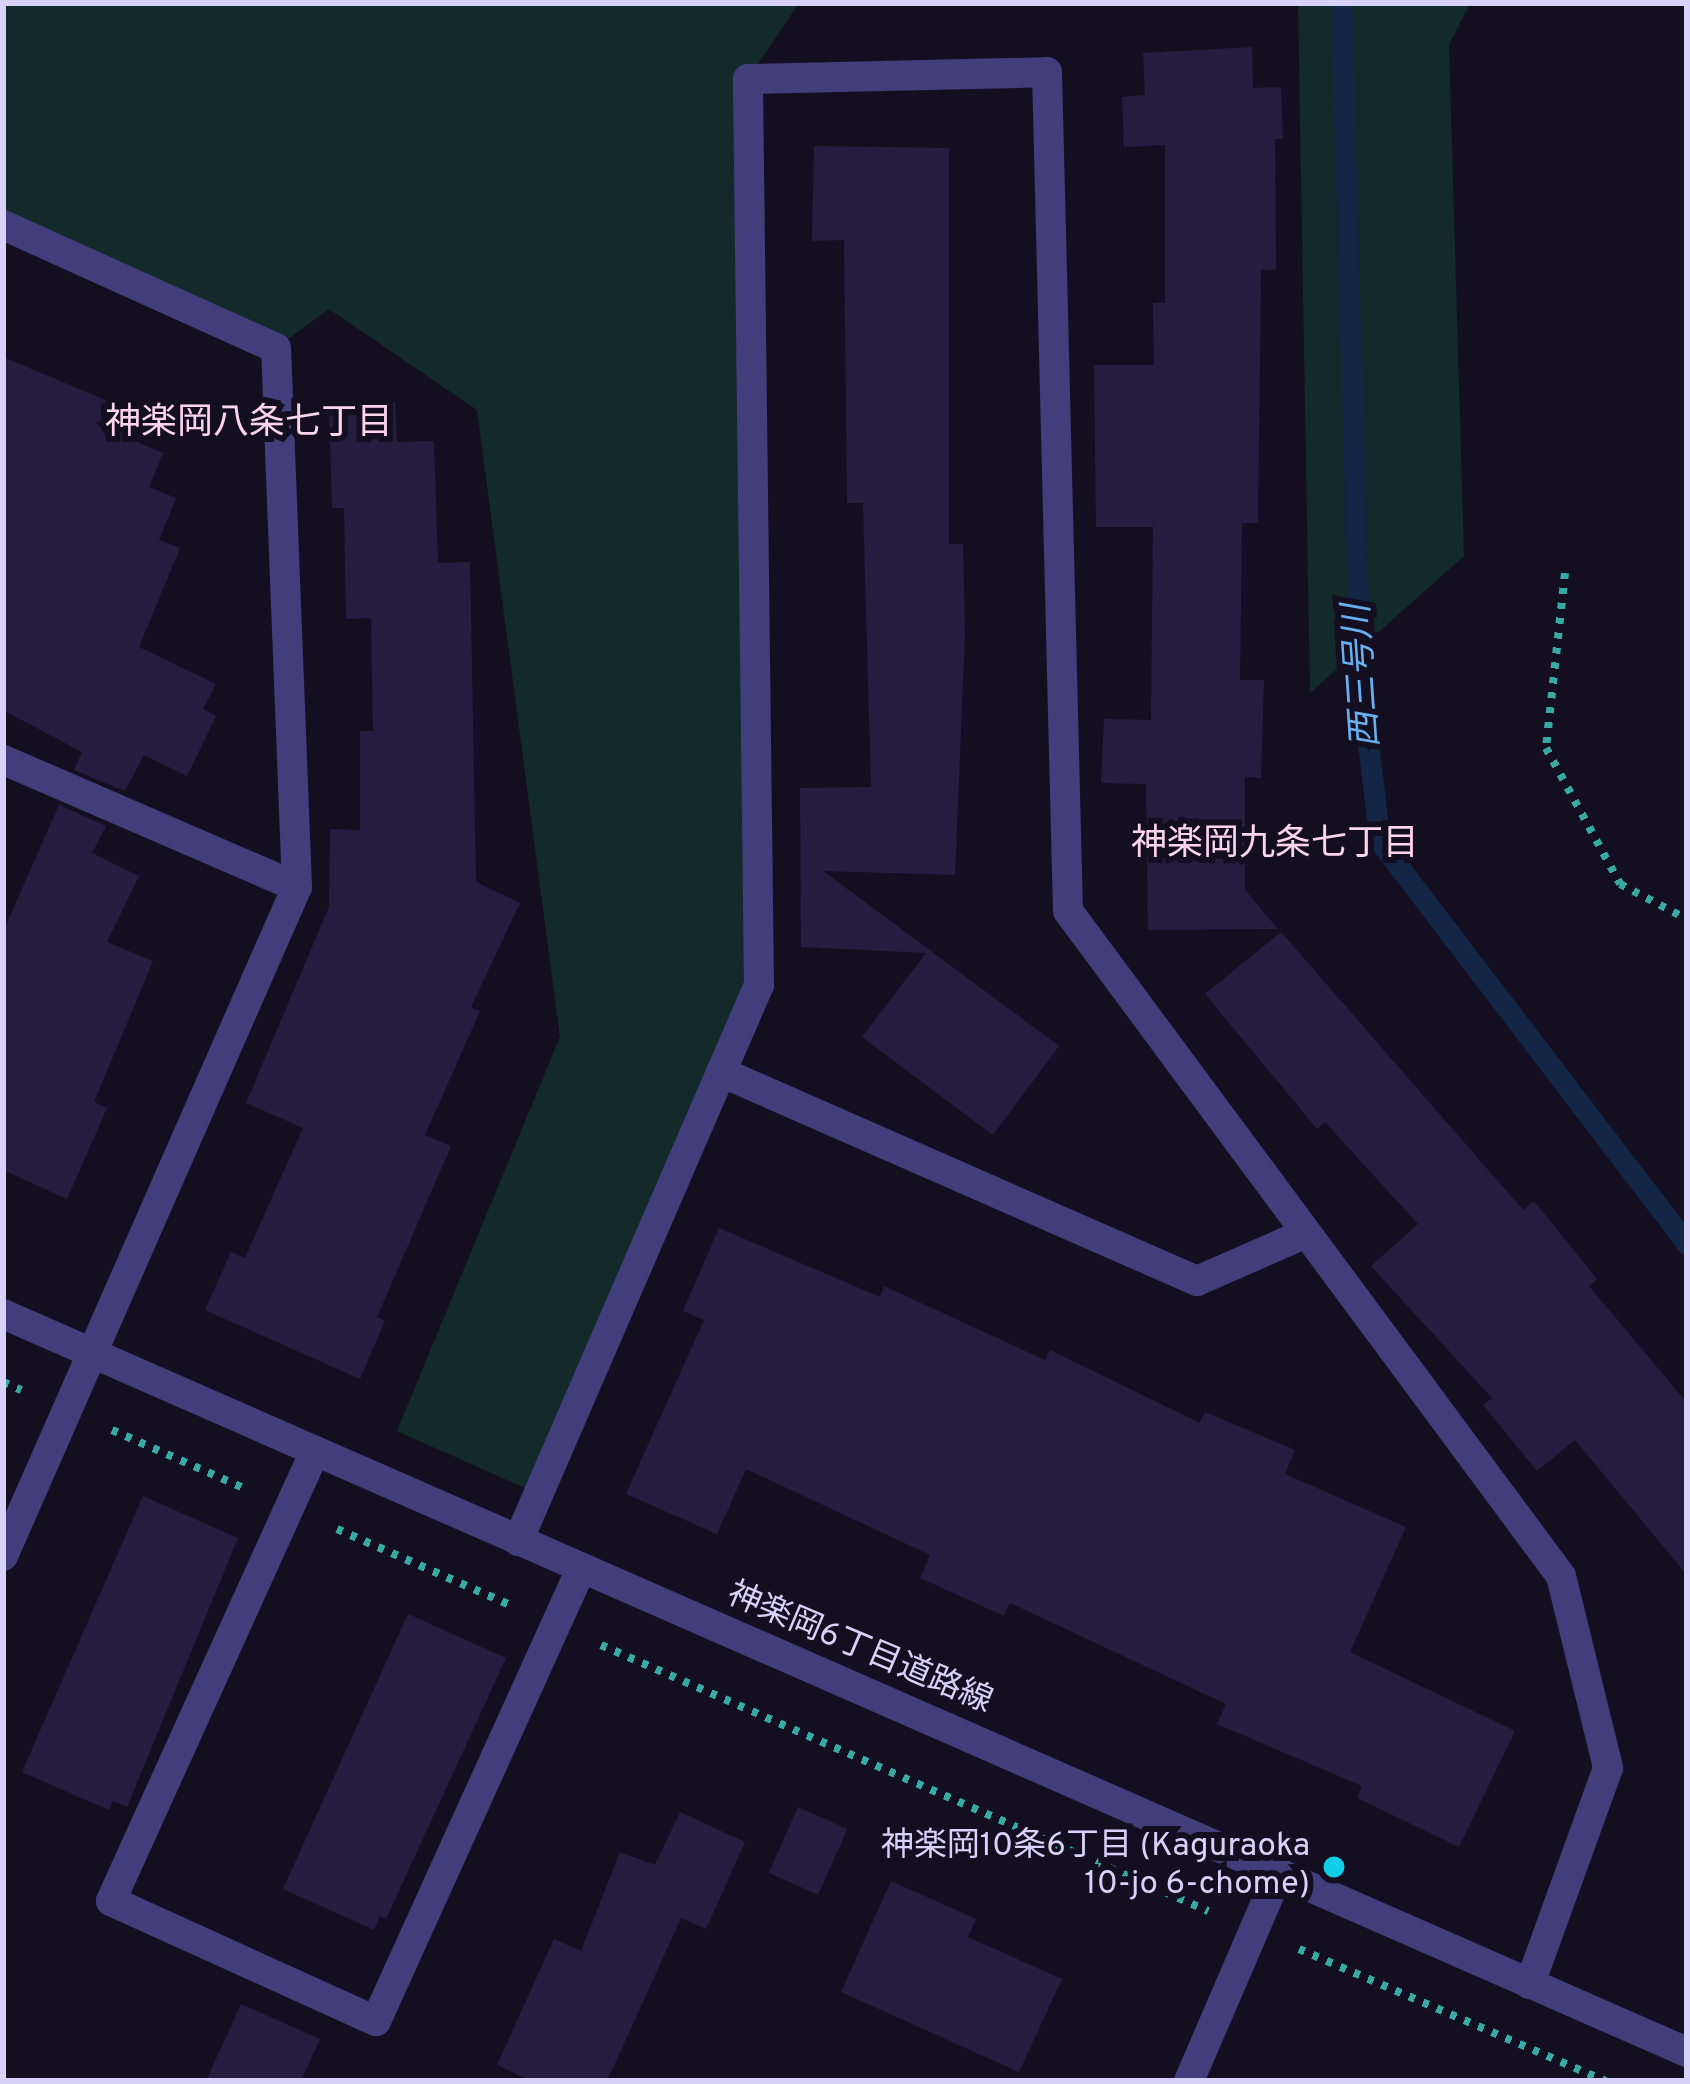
<!DOCTYPE html>
<html>
<head>
<meta charset="utf-8">
<style>
	body { margin:0 }
	#map { position:relative; width:1690px; height:2084px; overflow:hidden; background:#130f21; font-family:Overpass,"Noto Sans JP",sans-serif }
	div>[style] { position:absolute }
	[style*='--x'] { left:calc(var(--x)*1px); top:calc(var(--y)*1px); width:calc(var(--w)*1px); rotate:calc(var(--a)*1deg) }
	.green>* { inset:0; background:#132a2a }
	.stream>* { height:21px; margin:-10.5px; padding:0 10.5px; transform-origin:10.5px; border-radius:10.5px; background:#132646 }
	.building>* { inset:0; background:#251d40; transform-origin:0 0 }
	.path>* { height:8px; margin-top:-4px; transform-origin:0; background:repeating-linear-gradient(90deg,#38aaa6 0 6px,transparent 0 15px) }
	.service>* { height:30px; margin:-15px; padding:0 15px; transform-origin:15px; border-radius:15px; background:#423e7c }
	.minor>* { height:30px; margin:-15px; padding:0 15px; transform-origin:15px; border-radius:15px; background:#423e7c }
	.dots>* { width:33px; height:33px; translate:-50% -50%; box-sizing:border-box; border:6px solid #130f21; border-radius:50% }
	span { translate:-50% -50%; white-space:nowrap; text-align:center; line-height:1.15; -webkit-text-stroke:12px #130f21; paint-order:stroke }
	.street-label { font-size:33px; color:#d8d2fb }
	.poi-label { font-size:33px; color:#d8d2fb }
	.right { translate:-100% -50%; text-align:right }
	.neighbourhood-label { font-size:36px; color:#fcd4ec }
	.water-label { font-size:36px; color:#69b0f3; font-style:italic }
	.frame { position:absolute; inset:0; border:6px solid #d8d2fb; pointer-events:none }
</style>
</head>
<body>
<div id="map">
	<div class="green">
		<i style="clip-path:polygon(3px 3px,799px 3px,748px 79px,759px 985px,539px 1494px,397px 1431px,560px 1037px,477px 410px,329px 309px,276px 348px,3px 225px)"></i>
		<i style="clip-path:polygon(1298px 3px,1470px 3px,1449px 45px,1464px 556px,1310px 693px)"></i>
	</div>
	<div class="stream">
		<i style="--x:1341;--y:3;--w:676;--a:88.39"></i>
		<i style="--x:1360;--y:679;--w:164;--a:83"></i>
		<i style="--x:1380;--y:842;--w:506;--a:52.63"></i>
	</div>
	<div class="building">
		<i style="clip-path:polygon(1252px 47px,1253px 88px,1281px 87px,1283px 139px,1275px 139px,1276px 270px,1261px 270px,1258px 523px,1242px 523px,1240px 680px,1264px 680px,1261px 778px,1245px 777px,1245px 890px,1278px 929px,1148px 930px,1146px 784px,1101px 783px,1104px 719px,1151px 720px,1153px 527px,1096px 527px,1094px 365px,1154px 365px,1153px 303px,1165px 303px,1165px 145px,1124px 147px,1122px 97px,1145px 95px,1143px 53px)"></i>
		<i style="clip-path:polygon(814px 146px,949px 148px,949px 544px,963px 544px,965px 634px,955px 875px,823px 871px,1059px 1046px,993px 1135px,862px 1037px,926px 953px,801px 947px,800px 788px,871px 787px,863px 503px,847px 503px,844px 240px,812px 241px)"></i>
		<i style="clip-path:polygon(3px 357px,146px 417px,135px 441px,163px 453px,149px 487px,176px 498px,159px 540px,180px 548px,139px 647px,216px 684px,203px 709px,216px 716px,187px 776px,144px 755px,125px 791px,74px 770px,82px 752px,3px 710px)"></i>
		<i style="clip-path:polygon(395px 402px,397px 442px,434px 441px,438px 563px,470px 562px,476px 882px,520px 903px,471px 1007px,480px 1011px,425px 1135px,451px 1146px,377px 1317px,385px 1321px,360px 1379px,205px 1310px,231px 1252px,245px 1258px,303px 1128px,246px 1103px,329px 907px,330px 829px,360px 830px,360px 731px,373px 731px,371px 618px,346px 619px,344px 508px,332px 508px,329px 404px)"></i>
		<i style="clip-path:polygon(59px 805px,106px 826px,92px 853px,139px 876px,107px 942px,153px 961px,94px 1102px,107px 1108px,67px 1199px,3px 1170px,3px 932px)"></i>
		<i style="clip-path:polygon(1281px 932px,1523px 1210px,1534px 1201px,1597px 1279px,1589px 1286px,1687px 1403px,1687px 1575px,1575px 1440px,1537px 1471px,1483px 1405px,1492px 1398px,1371px 1266px,1418px 1224px,1325px 1122px,1317px 1129px,1205px 994px)"></i>
		<i style="clip-path:polygon(719px 1228px,880px 1297px,884px 1286px,1045px 1360px,1050px 1350px,1200px 1423px,1205px 1412px,1295px 1450px,1285px 1474px,1406px 1527px,1350px 1652px,1515px 1731px,1459px 1847px,1357px 1798px,1362px 1786px,1217px 1724px,1226px 1704px,1010px 1603px,1004px 1616px,920px 1578px,930px 1555px,746px 1469px,717px 1534px,626px 1494px,704px 1320px,683px 1311px)"></i>
		<i style="clip-path:polygon(143px 1496px,238px 1538px,127px 1807px,113px 1801px,109px 1810px,22px 1772px)"></i>
		<i style="clip-path:polygon(408px 1614px,506px 1658px,386px 1919px,380px 1916px,374px 1930px,283px 1889px)"></i>
		<i style="left:798px;top:1807px;width:54px;height:72px;rotate:24deg"></i>
		<i style="clip-path:polygon(680px 1812px,745px 1842px,706px 1929px,681px 1918px,607px 2081px,531px 2081px,497px 2065px,554px 1939px,581px 1951px,620px 1852px,655px 1865px)"></i>
		<i style="clip-path:polygon(891px 1881px,976px 1919px,968px 1937px,1062px 1979px,1019px 2072px,841px 1992px)"></i>
		<i style="clip-path:polygon(241px 2004px,320px 2039px,301px 2081px,206px 2081px)"></i>
	</div>
	<div class="path">
		<i style="--x:1565;--y:573;--w:176;--a:96.2"></i>
		<i style="--x:1546;--y:748;--w:155;--a:61.4"></i>
		<i style="--x:1620;--y:884;--w:76;--a:27.6"></i>
		<i style="--x:3;--y:1382;--w:20;--a:24"></i>
		<i style="--x:112;--y:1430;--w:146;--a:23.8"></i>
		<i style="--x:337;--y:1529;--w:189;--a:23.7"></i>
		<i style="--x:601;--y:1645;--w:663;--a:23.66"></i>
		<i style="--x:1299;--y:1949;--w:334;--a:23.3"></i>
	</div>
	<div class="service">
		<i style="--x:315;--y:1451;--w:494;--a:114.4"></i>
		<i style="--x:111;--y:1901;--w:291;--a:24.4"></i>
		<i style="--x:376;--y:2021;--w:496;--a:-65.6"></i>
	</div>
	<div class="minor">
		<i style="--x:3;--y:225;--w:299;--a:24.3"></i>
		<i style="--x:276;--y:348;--w:539;--a:87.77"></i>
		<i style="--x:297;--y:887;--w:320;--a:-156.6"></i>
		<i style="--x:721;--y:1072;--w:520;--a:23.71"></i>
		<i style="--x:1197;--y:1281;--w:115;--a:-23.7"></i>
		<i style="--x:3;--y:1314;--w:1839;--a:23.67"></i>
		<i style="--x:518;--y:1541;--w:606;--a:-66.57"></i>
		<i style="--x:759;--y:985;--w:906;--a:-90.7"></i>
		<i style="--x:748;--y:79;--w:299;--a:-1.3"></i>
		<i style="--x:1047;--y:72;--w:839;--a:88.57"></i>
		<i style="--x:1068;--y:911;--w:828;--a:53.45"></i>
		<i style="--x:1561;--y:1576;--w:198;--a:76.2"></i>
		<i style="--x:1608;--y:1768;--w:230;--a:109.9"></i>
		<i style="--x:3;--y:1556;--w:731;--a:-66.28"></i>
		<i style="--x:1189;--y:2081;--w:228;--a:-66.7"></i>
	</div>
	<div class="dots">
		<i style="left:1334px;top:1867px;background:#12cde7"></i>
	</div>
	<div class="street-label">
		<span style="left:859px;top:1650px;rotate:23deg">神楽岡6丁目道路線</span>
	</div>
	<div class="poi-label">
		<span class="right" style="left:1310px;top:1867px">神楽岡10条6丁目 (Kaguraoka<br>10-jo 6-chome)</span>
	</div>
	<div class="neighbourhood-label">
		<span style="left:249px;top:425px">神楽岡八条七丁目</span>
		<span style="left:1275px;top:846px">神楽岡九条七丁目</span>
	</div>
	<div class="water-label">
		<span style="left:1364px;top:676px;rotate:-94deg">西三号川</span>
	</div>
	<div class="frame"></div>
</div>
</body>
</html>
